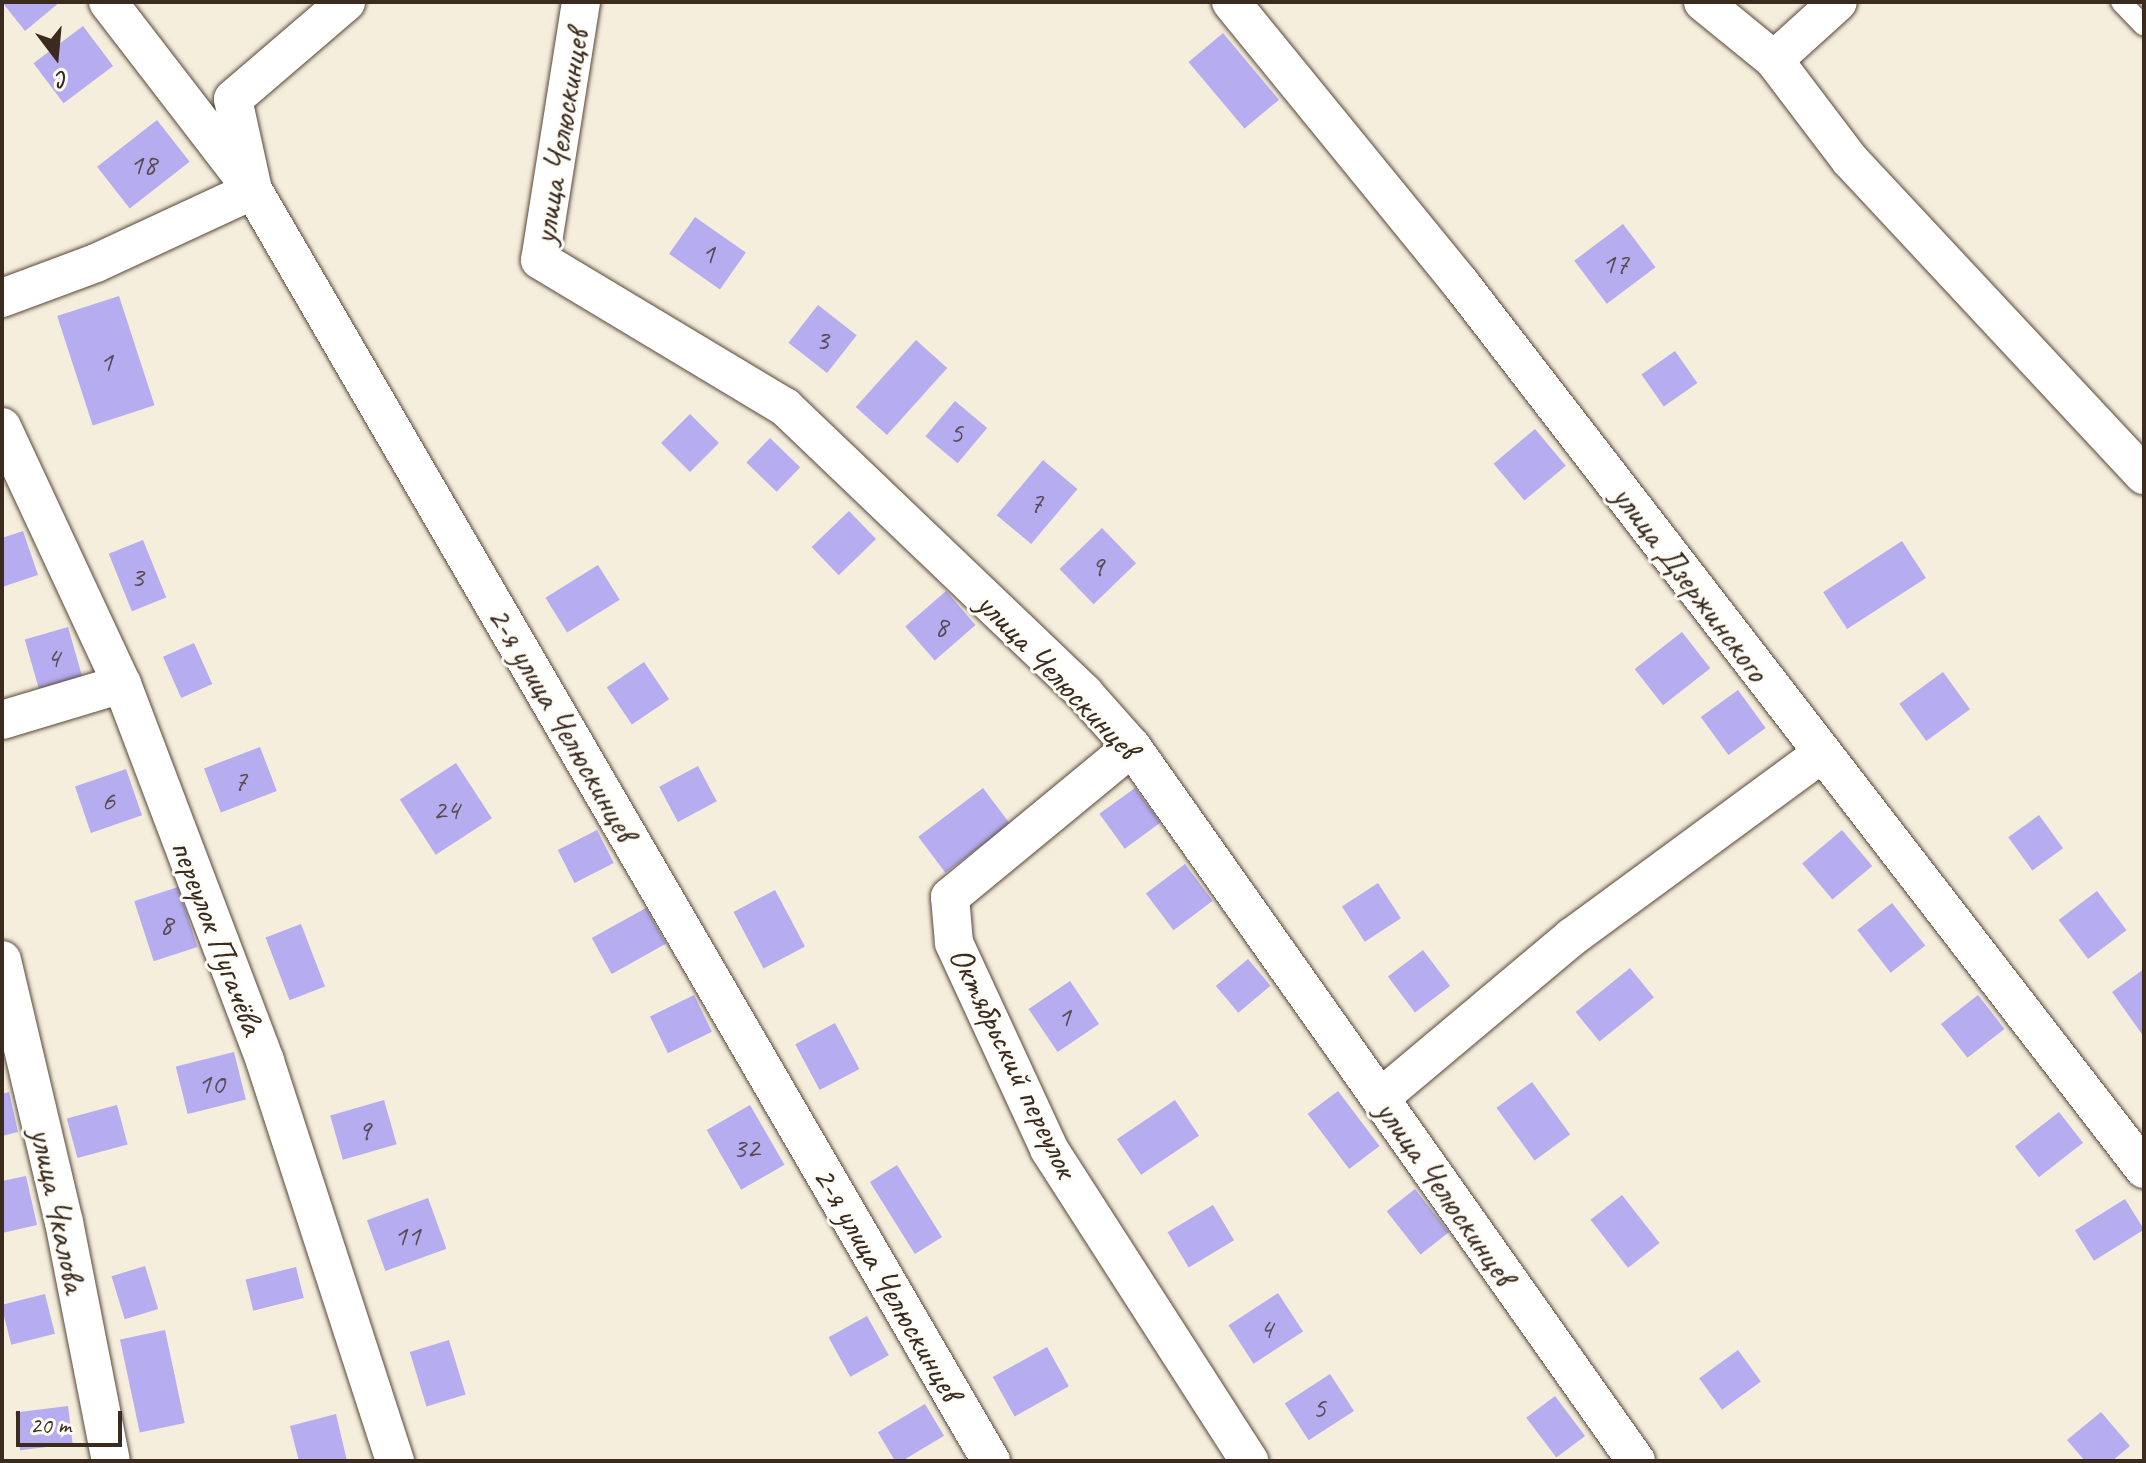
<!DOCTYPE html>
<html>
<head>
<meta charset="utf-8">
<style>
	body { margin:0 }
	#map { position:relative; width:2146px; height:1463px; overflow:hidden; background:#f6eedc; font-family:Caveat,sans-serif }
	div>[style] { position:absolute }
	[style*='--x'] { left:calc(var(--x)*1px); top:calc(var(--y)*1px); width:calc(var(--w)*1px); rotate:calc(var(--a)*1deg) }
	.building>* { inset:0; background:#b6acf0; transform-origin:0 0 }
	.roads { filter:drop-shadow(0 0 2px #57473a) drop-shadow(0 0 2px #57473a) }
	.lane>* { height:20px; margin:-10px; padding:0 10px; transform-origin:10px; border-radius:10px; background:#fff }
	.street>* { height:38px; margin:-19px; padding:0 19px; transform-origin:19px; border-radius:19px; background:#fff }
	span { translate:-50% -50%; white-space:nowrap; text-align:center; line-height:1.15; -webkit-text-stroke:6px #fdfcf7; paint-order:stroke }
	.number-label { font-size:30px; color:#5a4a52 }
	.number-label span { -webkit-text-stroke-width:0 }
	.street-label { font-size:34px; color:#3b2a1e }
	.frame { position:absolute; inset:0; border:4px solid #3b2a1e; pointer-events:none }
	.north { position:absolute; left:16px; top:16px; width:80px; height:80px; -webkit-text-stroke:6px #fdfcf7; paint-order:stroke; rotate:164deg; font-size:22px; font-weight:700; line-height:32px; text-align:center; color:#3b2a1e }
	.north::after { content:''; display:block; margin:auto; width:28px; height:36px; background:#3b2a1e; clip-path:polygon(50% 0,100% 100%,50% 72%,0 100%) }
	.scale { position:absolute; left:16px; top:1411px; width:106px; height:36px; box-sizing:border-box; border:4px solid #3b2a1e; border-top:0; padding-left:10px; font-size:24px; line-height:28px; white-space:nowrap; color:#3b2a1e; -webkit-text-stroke:6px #fdfcf7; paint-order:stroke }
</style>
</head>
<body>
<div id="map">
	<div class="building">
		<i style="clip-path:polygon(2px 2px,60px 2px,25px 31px)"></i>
		<i style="left:83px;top:26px;width:50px;height:62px;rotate:53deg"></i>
		<i style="left:1223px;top:33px;width:87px;height:45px;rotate:50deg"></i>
		<i style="left:157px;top:120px;width:53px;height:76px;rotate:52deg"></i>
		<i style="left:695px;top:217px;width:62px;height:45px;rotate:35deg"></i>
		<i style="left:1623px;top:224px;width:54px;height:61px;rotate:53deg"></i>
		<i style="left:119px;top:296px;width:115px;height:65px;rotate:72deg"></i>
		<i style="left:818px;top:305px;width:49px;height:48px;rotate:38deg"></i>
		<i style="left:916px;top:340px;width:42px;height:90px;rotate:42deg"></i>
		<i style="left:1675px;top:351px;width:39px;height:41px;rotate:55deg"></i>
		<i style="left:955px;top:401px;width:42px;height:46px;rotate:40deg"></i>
		<i style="left:690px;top:414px;width:41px;height:41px;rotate:45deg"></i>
		<i style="left:1535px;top:429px;width:48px;height:54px;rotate:50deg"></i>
		<i style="left:770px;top:438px;width:42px;height:34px;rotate:44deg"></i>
		<i style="left:1043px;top:460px;width:45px;height:72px;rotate:40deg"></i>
		<i style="left:849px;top:511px;width:39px;height:52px;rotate:46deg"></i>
		<i style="left:1102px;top:528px;width:49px;height:59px;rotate:46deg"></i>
		<i style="clip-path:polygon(23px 531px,38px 575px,2px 587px,2px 538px)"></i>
		<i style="left:143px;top:540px;width:62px;height:37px;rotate:68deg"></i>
		<i style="left:1902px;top:541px;width:44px;height:94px;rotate:57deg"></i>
		<i style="left:598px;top:565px;width:41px;height:62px;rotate:58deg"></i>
		<i style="left:946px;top:591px;width:45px;height:54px;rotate:49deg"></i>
		<i style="left:68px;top:627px;width:51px;height:45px;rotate:74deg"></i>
		<i style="left:1682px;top:632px;width:46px;height:60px;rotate:52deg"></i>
		<i style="left:194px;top:643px;width:45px;height:34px;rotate:66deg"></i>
		<i style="left:644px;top:662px;width:45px;height:45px;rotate:56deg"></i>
		<i style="left:1943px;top:672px;width:46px;height:54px;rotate:54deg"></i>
		<i style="left:1738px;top:690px;width:47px;height:46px;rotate:54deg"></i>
		<i style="left:260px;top:747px;width:47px;height:60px;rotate:69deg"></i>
		<i style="left:456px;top:763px;width:66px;height:67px;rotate:57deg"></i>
		<i style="left:698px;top:766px;width:40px;height:44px;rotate:62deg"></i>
		<i style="left:126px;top:769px;width:49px;height:54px;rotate:71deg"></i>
		<i style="left:983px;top:788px;width:45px;height:81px;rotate:53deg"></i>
		<i style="left:1135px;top:788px;width:43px;height:44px;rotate:54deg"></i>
		<i style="left:2039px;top:815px;width:41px;height:38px;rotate:54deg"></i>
		<i style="left:597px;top:830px;width:37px;height:44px;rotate:63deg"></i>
		<i style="left:1842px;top:830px;width:47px;height:52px;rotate:50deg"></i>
		<i style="left:1185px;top:864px;width:46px;height:49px;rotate:53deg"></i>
		<i style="left:1378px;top:883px;width:42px;height:43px;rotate:57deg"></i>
		<i style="left:178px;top:887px;width:63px;height:46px;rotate:72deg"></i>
		<i style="left:775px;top:890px;width:64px;height:47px;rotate:62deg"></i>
		<i style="left:2097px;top:891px;width:49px;height:48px;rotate:53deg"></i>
		<i style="left:1892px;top:903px;width:54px;height:44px;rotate:52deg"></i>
		<i style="left:646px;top:908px;width:41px;height:62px;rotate:61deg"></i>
		<i style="left:301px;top:924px;width:67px;height:38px;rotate:69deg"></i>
		<i style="left:1423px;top:950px;width:45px;height:44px;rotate:53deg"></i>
		<i style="left:1248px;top:959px;width:35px;height:42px;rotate:50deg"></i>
		<i style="left:1630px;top:968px;width:38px;height:70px;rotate:51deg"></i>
		<i style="clip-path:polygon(2144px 969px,2144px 1037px,2112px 992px)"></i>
		<i style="left:1070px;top:981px;width:52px;height:50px;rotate:56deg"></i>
		<i style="left:694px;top:995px;width:41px;height:49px;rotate:64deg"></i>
		<i style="left:1978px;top:995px;width:43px;height:47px;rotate:52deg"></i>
		<i style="left:835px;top:1023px;width:52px;height:45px;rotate:62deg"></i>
		<i style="left:234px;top:1052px;width:49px;height:60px;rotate:76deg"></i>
		<i style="left:1532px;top:1082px;width:65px;height:44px;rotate:54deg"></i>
		<i style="left:1338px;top:1091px;width:69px;height:38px;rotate:53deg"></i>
		<i style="clip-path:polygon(9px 1092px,18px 1132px,2px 1136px,2px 1094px)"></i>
		<i style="left:384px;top:1100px;width:46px;height:56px;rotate:74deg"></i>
		<i style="left:1175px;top:1100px;width:43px;height:70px;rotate:56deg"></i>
		<i style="left:117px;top:1105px;width:41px;height:52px;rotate:75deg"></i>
		<i style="left:750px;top:1105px;width:69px;height:50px;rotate:60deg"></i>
		<i style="left:2059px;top:1112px;width:39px;height:56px;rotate:52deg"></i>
		<i style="left:897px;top:1165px;width:85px;height:32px;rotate:58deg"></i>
		<i style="clip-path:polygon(26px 1176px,37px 1225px,2px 1233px,2px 1181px)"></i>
		<i style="left:1415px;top:1189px;width:55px;height:36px;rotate:52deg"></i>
		<i style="left:1622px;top:1195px;width:61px;height:40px;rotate:52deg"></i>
		<i style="left:428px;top:1198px;width:54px;height:65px;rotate:70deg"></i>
		<i style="left:2125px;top:1199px;width:36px;height:59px;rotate:58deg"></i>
		<i style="left:1213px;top:1205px;width:41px;height:53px;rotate:59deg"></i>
		<i style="left:145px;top:1266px;width:45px;height:35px;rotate:73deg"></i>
		<i style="left:296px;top:1267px;width:32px;height:52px;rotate:76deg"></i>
		<i style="left:1278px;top:1293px;width:46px;height:59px;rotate:57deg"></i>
		<i style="left:45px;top:1294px;width:41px;height:45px;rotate:76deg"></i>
		<i style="left:867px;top:1316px;width:45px;height:44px;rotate:61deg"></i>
		<i style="left:165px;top:1330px;width:95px;height:46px;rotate:78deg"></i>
		<i style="left:449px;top:1340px;width:57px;height:41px;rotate:73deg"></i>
		<i style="left:1047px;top:1347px;width:45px;height:62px;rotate:61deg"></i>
		<i style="left:1738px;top:1350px;width:39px;height:48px;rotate:54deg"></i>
		<i style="left:1330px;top:1374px;width:44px;height:54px;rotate:57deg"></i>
		<i style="left:1555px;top:1396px;width:50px;height:36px;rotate:53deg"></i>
		<i style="left:925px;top:1404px;width:37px;height:55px;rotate:59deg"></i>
		<i style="left:68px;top:1406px;width:38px;height:53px;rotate:83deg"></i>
		<i style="clip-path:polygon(2101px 1412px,2130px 1446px,2112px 1461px,2085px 1461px,2067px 1440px)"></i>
		<i style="clip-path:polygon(336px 1414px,347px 1461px,299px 1461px,290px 1426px)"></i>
	</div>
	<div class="roads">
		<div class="lane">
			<i style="--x:2121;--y:2;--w:33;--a:46"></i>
		</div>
		<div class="street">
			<i style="--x:108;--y:2;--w:237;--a:52.4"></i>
			<i style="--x:253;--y:190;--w:1470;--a:59.86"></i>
			<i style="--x:581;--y:2;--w:261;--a:99"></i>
			<i style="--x:540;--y:260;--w:286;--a:31"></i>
			<i style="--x:785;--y:407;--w:414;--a:43.7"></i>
			<i style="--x:1084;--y:693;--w:72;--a:48.4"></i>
			<i style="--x:1132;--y:747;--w:874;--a:54.78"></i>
			<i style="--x:1231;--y:2;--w:364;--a:50.8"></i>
			<i style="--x:1461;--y:284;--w:1118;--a:52.34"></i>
			<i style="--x:1703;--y:2;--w:92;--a:39.2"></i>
			<i style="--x:1774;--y:60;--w:126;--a:52.8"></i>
			<i style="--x:1850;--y:160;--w:431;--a:47"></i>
			<i style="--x:1774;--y:60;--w:86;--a:-42.2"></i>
			<i style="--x:2;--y:298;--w:100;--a:-20.4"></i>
			<i style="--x:96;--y:263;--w:173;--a:-24.9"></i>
			<i style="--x:253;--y:190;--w:93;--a:-102.4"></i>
			<i style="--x:233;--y:99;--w:149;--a:-40.6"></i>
			<i style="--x:2;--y:427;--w:284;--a:65"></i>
			<i style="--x:122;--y:684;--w:403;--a:69.2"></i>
			<i style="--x:265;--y:1061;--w:421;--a:72"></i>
			<i style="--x:2;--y:720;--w:125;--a:-16.7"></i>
			<i style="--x:1132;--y:747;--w:236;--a:140.5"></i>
			<i style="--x:950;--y:897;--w:46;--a:85"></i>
			<i style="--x:954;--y:943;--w:227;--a:65.2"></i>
			<i style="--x:1049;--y:1149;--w:371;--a:57.3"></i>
			<i style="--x:2;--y:960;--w:269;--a:76.7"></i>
			<i style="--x:64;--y:1222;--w:244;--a:78.9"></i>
			<i style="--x:1380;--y:1098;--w:251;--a:-40"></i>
			<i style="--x:1572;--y:937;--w:309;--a:-36.3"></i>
		</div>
	</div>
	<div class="number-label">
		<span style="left:143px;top:164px">18</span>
		<span style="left:708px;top:253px">1</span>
		<span style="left:1615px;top:263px">17</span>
		<span style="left:822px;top:339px">3</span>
		<span style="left:106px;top:361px">1</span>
		<span style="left:956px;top:432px">5</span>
		<span style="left:1036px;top:502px">7</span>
		<span style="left:1097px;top:566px">9</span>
		<span style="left:137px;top:576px">3</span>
		<span style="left:941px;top:626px">8</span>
		<span style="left:53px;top:657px">4</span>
		<span style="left:240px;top:780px">7</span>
		<span style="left:108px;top:800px">6</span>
		<span style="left:446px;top:809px">24</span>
		<span style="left:166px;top:924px">8</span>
		<span style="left:1064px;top:1016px">1</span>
		<span style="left:211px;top:1083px">10</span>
		<span style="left:364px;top:1130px">9</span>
		<span style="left:746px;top:1147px">32</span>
		<span style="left:407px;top:1235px">11</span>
		<span style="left:1266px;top:1328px">4</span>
		<span style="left:1319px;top:1407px">5</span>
	</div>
	<div class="street-label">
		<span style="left:560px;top:137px;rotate:-81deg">улица Челюскинцев</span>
		<span style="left:1691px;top:583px;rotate:53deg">улица Дзержинского</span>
		<span style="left:1058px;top:675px;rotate:46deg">улица Челюскинцев</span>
		<span style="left:563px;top:723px;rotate:60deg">2-я улица Челюскинцев</span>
		<span style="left:218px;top:937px;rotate:69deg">переулок Пугачёва</span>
		<span style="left:1014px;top:1062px;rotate:64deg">Октябрьский переулок</span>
		<span style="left:1446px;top:1192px;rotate:55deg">улица Челюскинцев</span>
		<span style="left:59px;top:1210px;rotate:78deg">улица Чкалова</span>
		<span style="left:888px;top:1283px;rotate:60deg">2-я улица Челюскинцев</span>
	</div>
	<div class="frame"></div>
	<div class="north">С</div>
	<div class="scale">20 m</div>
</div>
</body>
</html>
